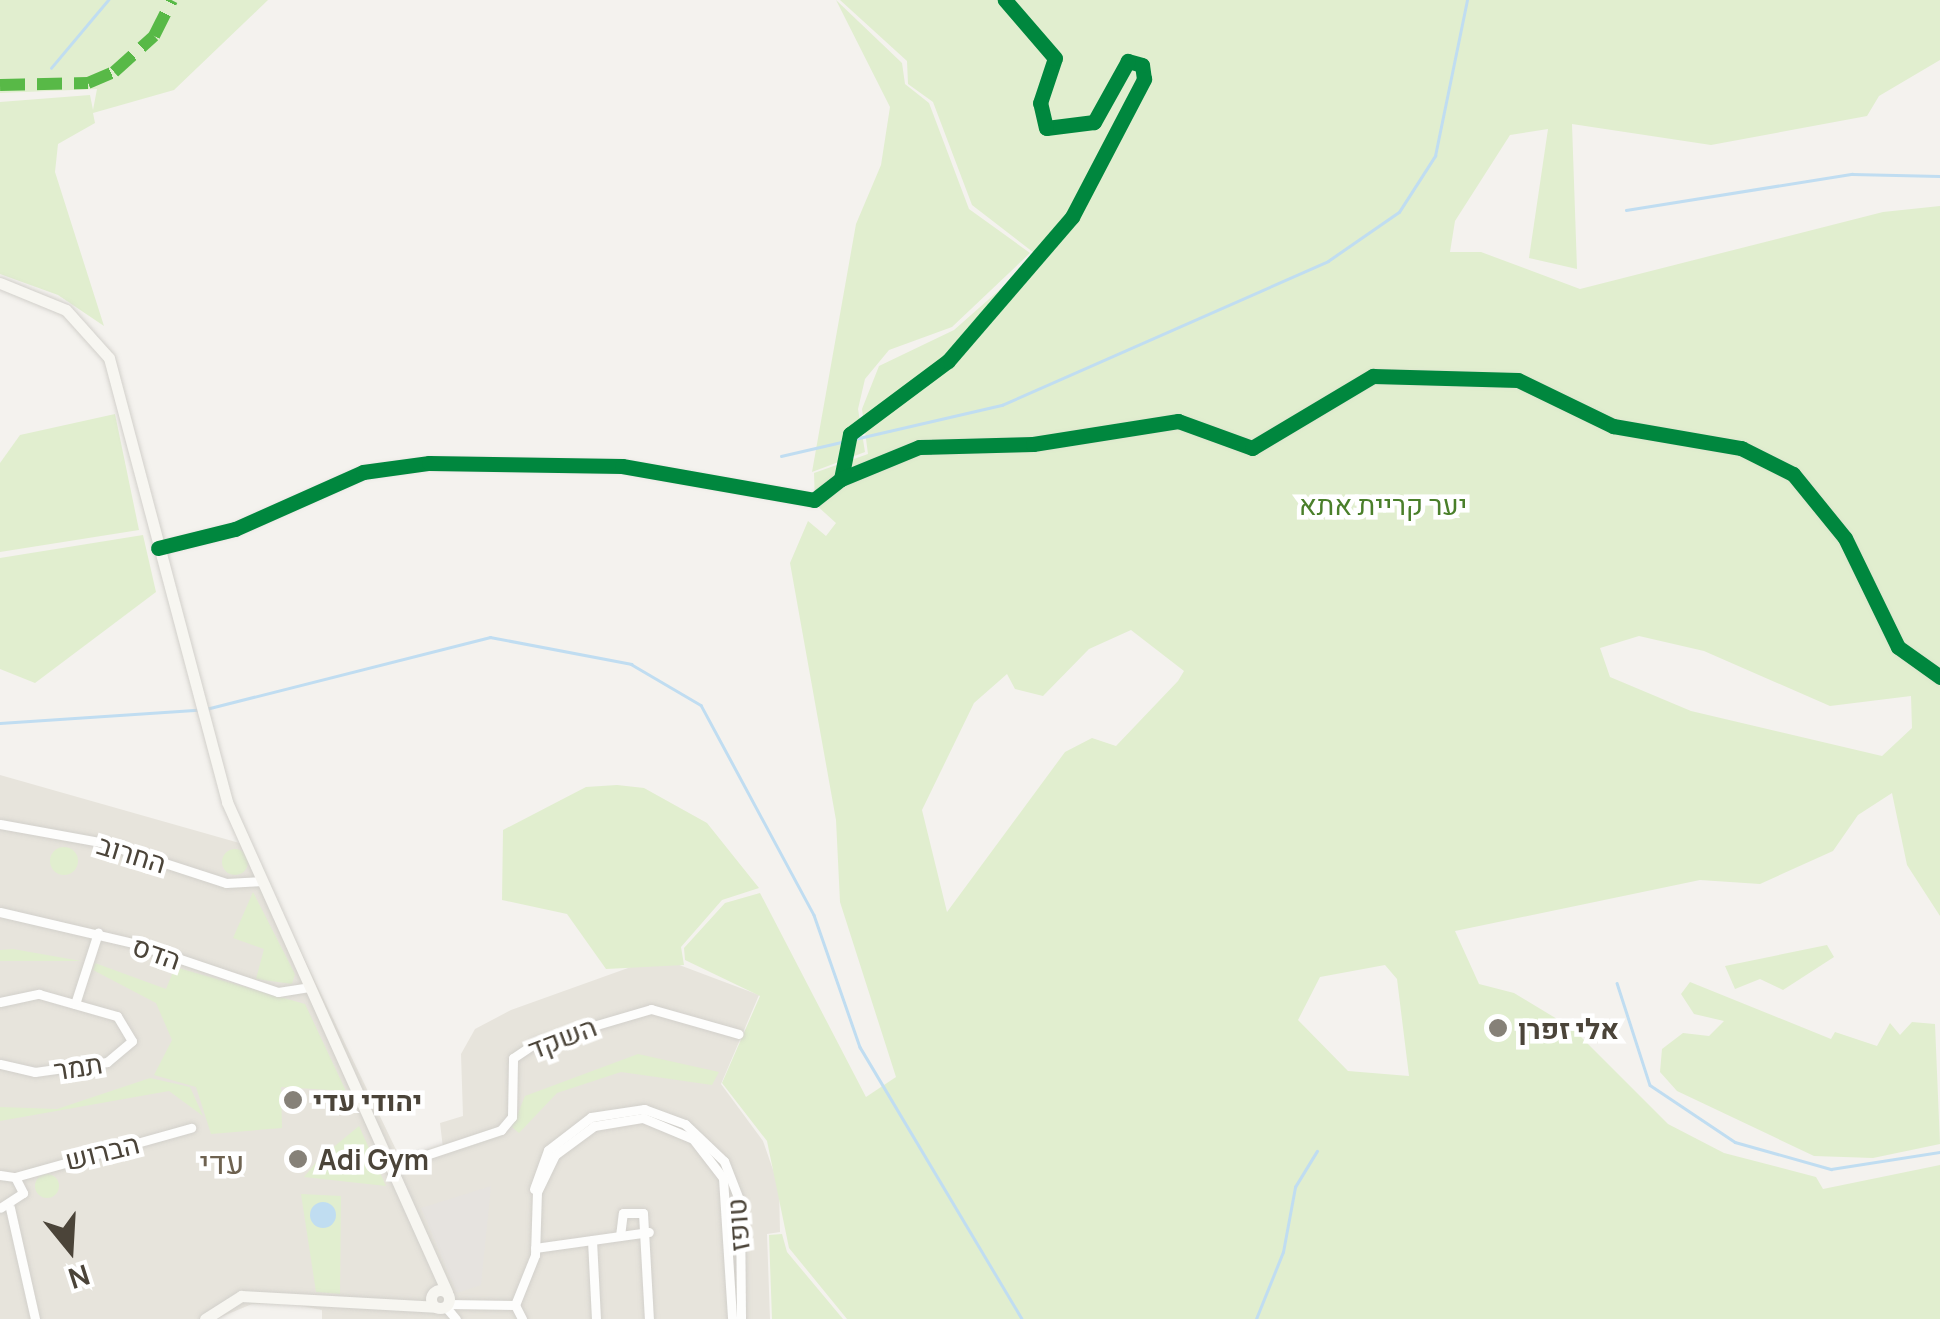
<!DOCTYPE html>
<html>
<head>
<meta charset="utf-8">
<style>
	body { margin:0 }
	#map { position:relative; width:1940px; height:1319px; overflow:hidden; background:#f4f2ee; font-family:Manrope,Heebo,sans-serif }
	div>[style] { position:absolute }
	[style*='--x'] { left:calc(var(--x)*1px); top:calc(var(--y)*1px); width:calc(var(--w)*1px); rotate:calc(var(--a)*1deg) }
	.residential>* { inset:0; background:#e7e4dc }
	.green>* { inset:0; background:#e1eecf }
	.round { border-radius:50% }
	.parking>* { inset:0; background:#e6e3df }
	.water>* { inset:0; background:#c0ddf1 }
	.stream>* { height:2.5px; margin:-1.25px; padding:0 1.25px; transform-origin:1.25px; border-radius:1.25px; background:#c0ddf1 }
	.roads { filter:drop-shadow(0 0 2px #d2d0cb) drop-shadow(0 0 2px #d2d0cb) }
	.street>* { height:9px; margin:-4.5px; padding:0 4.5px; transform-origin:4.5px; border-radius:4.5px; background:#fdfdfc }
	.secondary>* { height:11px; margin:-5.5px; padding:0 5.5px; transform-origin:5.5px; border-radius:5.5px; background:#f7f6f1 }
	.secondary>.ring { margin:-5.5px; padding:0; box-sizing:content-box; background:none; border:11px solid #f7f6f1; border-radius:50% }
	.quiet>* { height:12px; margin-top:-6px; transform-origin:0; background:repeating-linear-gradient(90deg,#58b947 0 25px,transparent 0 37px) }
	.cycleway>* { height:15px; margin:-7.5px; padding:0 7.5px; transform-origin:7.5px; border-radius:7.5px; background:#00873e }
	.dots>* { width:28px; height:28px; translate:-50% -50%; box-sizing:border-box; border:5px solid #fff; border-radius:50% }
	span { translate:-50% -50%; white-space:nowrap; text-align:center; line-height:1.15; -webkit-text-stroke:9px #fff; paint-order:stroke }
	.park-label { font-size:28px; color:#4a7f2a }
	.street-label { font-size:28px; color:#4b4439 }
	.poi-label { font-size:28px; color:#4b4439; font-weight:700 }
	.left { translate:0 -50%; text-align:left }
	.quarter-label { font-size:32px; color:#6e6250 }
	.north { position:absolute; left:20px; top:1199px; width:100px; height:100px; -webkit-text-stroke:8px #fff; paint-order:stroke; rotate:162deg; font-size:28px; font-weight:700; line-height:40px; text-align:center; color:#4b4439 }
	.north::after { content:''; display:block; margin:auto; width:35px; height:45px; background:#4b4439; clip-path:polygon(50% 0,100% 100%,50% 72%,0 100%) }
</style>
</head>
<body>
<div id="map">
	<div class="residential">
		<i style="clip-path:polygon(0 775px,250px 846px,401px 1160px,443px 1148px,440px 1123px,463px 1116px,461px 1054px,475px 1029px,511px 1010px,642px 963px,674px 963px,759px 995px,721px 1084px,763px 1141px,779px 1187px,780px 1232px,767px 1234px,770px 1319px,322px 1319px,322px 1310px,291px 1304px,252px 1304px,216px 1319px,0 1319px)"></i>
	</div>
	<div class="green">
		<i style="clip-path:polygon(0 0,268px 0,174px 90px,93px 113px,95px 123px,58px 144px,55px 172px,104px 326px,58px 295px,0 274px,0 102px,90px 95px,93px 110px,97px 89px,0 93px)"></i>
		<i style="clip-path:polygon(836px 0,902px 63px,905px 84px,929px 103px,969px 209px,1030px 253px,952px 327px,889px 350px,865px 379px,858px 409px,865px 452px,812px 472px,856px 224px,881px 165px,890px 107px)"></i>
		<i style="clip-path:polygon(evenodd,840px 0,1940px 0,1940px 60px,1879px 96px,1867px 116px,1711px 145px,1572px 124px,1577px 269px,1529px 258px,1548px 129px,1510px 135px,1455px 221px,1450px 252px,1481px 252px,1580px 289px,1883px 212px,1940px 206px,1940px 916px,1907px 865px,1892px 793px,1858px 815px,1833px 851px,1760px 884px,1700px 880px,1455px 931px,1479px 984px,1514px 993px,1572px 1028px,1668px 1124px,1724px 1153px,1816px 1177px,1823px 1189px,1940px 1165px,1940px 1319px,847px 1319px,789px 1248px,767px 1141px,722px 1083px,760px 996px,685px 960px,684px 948px,725px 903px,760px 893px,866px 1097px,896px 1077px,840px 902px,836px 820px,790px 563px,808px 521px,826px 536px,836px 523px,815px 504px,814px 473px,868px 454px,862px 409px,879px 366px,954px 330px,1038px 256px,972px 205px,933px 102px,908px 84px,907px 61px,840px 0,1131px 630px,1184px 671px,1178px 681px,1116px 746px,1092px 738px,1065px 752px,947px 912px,922px 810px,974px 703px,1007px 674px,1015px 689px,1043px 696px,1089px 649px,1131px 630px,840px 0,1639px 636px,1704px 651px,1830px 706px,1911px 696px,1912px 728px,1882px 756px,1691px 711px,1610px 677px,1600px 648px,1639px 636px,840px 0,1385px 965px,1397px 979px,1409px 1076px,1348px 1071px,1298px 1020px,1320px 977px,1385px 965px)"></i>
		<i style="clip-path:polygon(115px 414px,139px 530px,0 552px,0 463px,20px 435px)"></i>
		<i style="clip-path:polygon(143px 535px,156px 592px,35px 683px,0 669px,0 558px)"></i>
		<i style="clip-path:polygon(617px 785px,644px 788px,707px 823px,759px 888px,722px 900px,681px 947px,684px 965px,606px 969px,567px 914px,502px 900px,503px 830px,586px 787px)"></i>
		<i class="round" style="left:50px;top:847px;width:28px;height:28px"></i>
		<i class="round" style="left:222px;top:849px;width:26px;height:26px"></i>
		<i style="clip-path:polygon(253px 892px,295px 974px,292px 984px,256px 979px,264px 949px,233px 938px)"></i>
		<i style="clip-path:polygon(1827px 945px,1834px 957px,1783px 990px,1760px 979px,1735px 989px,1725px 966px)"></i>
		<i style="clip-path:polygon(0 950px,13px 949px,81px 961px,0 961px)"></i>
		<i style="clip-path:polygon(95px 963px,166px 989px,175px 967px,305px 1004px,346px 1091px,281px 1087px,282px 1128px,211px 1134px,196px 1087px,154px 1075px,172px 1040px,156px 1003px,93px 970px)"></i>
		<i style="clip-path:polygon(1690px 982px,1831px 1039px,1835px 1032px,1877px 1046px,1890px 1023px,1900px 1035px,1912px 1022px,1935px 1024px,1940px 1144px,1873px 1158px,1814px 1156px,1677px 1091px,1660px 1072px,1662px 1049px,1683px 1033px,1709px 1036px,1724px 1021px,1694px 1014px,1681px 994px)"></i>
		<i style="clip-path:polygon(638px 1054px,719px 1072px,712px 1085px,621px 1072px,557px 1093px,519px 1133px,512px 1127px,525px 1096px)"></i>
		<i style="clip-path:polygon(150px 1078px,190px 1087px,203px 1116px,169px 1091px,0 1121px,0 1107px,57px 1109px)"></i>
		<i style="clip-path:polygon(359px 1126px,386px 1186px,304px 1177px,318px 1160px)"></i>
		<i class="round" style="left:35px;top:1174px;width:24px;height:24px"></i>
		<i style="clip-path:polygon(301px 1194px,341px 1196px,340px 1294px,316px 1292px)"></i>
		<i style="clip-path:polygon(782px 1234px,787px 1252px,843px 1319px,772px 1319px,769px 1235px)"></i>
	</div>
	<div class="parking">
		<i style="clip-path:polygon(491px 1186px,481px 1285px,457px 1293px,421px 1208px)"></i>
	</div>
	<div class="water">
		<i class="round" style="left:310px;top:1202px;width:26px;height:26px"></i>
	</div>
	<div class="stream">
		<i style="--x:51;--y:68;--w:89;--a:-50"></i>
		<i style="--x:1626;--y:210;--w:229;--a:-9.1"></i>
		<i style="--x:1852;--y:174;--w:88;--a:1.3"></i>
		<i style="--x:781;--y:456;--w:227;--a:-13"></i>
		<i style="--x:1002;--y:405;--w:356;--a:-23.8"></i>
		<i style="--x:1328;--y:261;--w:86;--a:-34.6"></i>
		<i style="--x:1399;--y:212;--w:67;--a:-57.3"></i>
		<i style="--x:1435;--y:156;--w:159;--a:-78.4"></i>
		<i style="--x:206;--y:709;--w:293;--a:-14.2"></i>
		<i style="--x:490;--y:637;--w:144;--a:10.8"></i>
		<i style="--x:631;--y:664;--w:81;--a:30.4"></i>
		<i style="--x:701;--y:705;--w:238;--a:61.7"></i>
		<i style="--x:814;--y:915;--w:140;--a:70.8"></i>
		<i style="--x:860;--y:1047;--w:317;--a:59.2"></i>
		<i style="--x:0;--y:723;--w:198;--a:-3.8"></i>
		<i style="--x:1617;--y:983;--w:107;--a:72.1"></i>
		<i style="--x:1650;--y:1085;--w:102;--a:33.8"></i>
		<i style="--x:1735;--y:1142;--w:100;--a:15.7"></i>
		<i style="--x:1831;--y:1169;--w:110;--a:-8.9"></i>
		<i style="--x:1256;--y:1319;--w:72;--a:-68.1"></i>
		<i style="--x:1283;--y:1252;--w:66;--a:-79.5"></i>
		<i style="--x:1295;--y:1187;--w:42;--a:-58.6"></i>
	</div>
	<div class="roads">
		<div class="street">
			<i style="--x:158;--y:548;--w:79;--a:-13.9"></i>
			<i style="--x:235;--y:529;--w:140;--a:-24"></i>
			<i style="--x:363;--y:472;--w:67;--a:-7.8"></i>
			<i style="--x:429;--y:463;--w:193;--a:0.9"></i>
			<i style="--x:622;--y:466;--w:195;--a:10"></i>
			<i style="--x:814;--y:500;--w:34;--a:-38"></i>
			<i style="--x:841;--y:479;--w:84;--a:-22.3"></i>
			<i style="--x:919;--y:447;--w:114;--a:-1.5"></i>
			<i style="--x:1033;--y:444;--w:147;--a:-9"></i>
			<i style="--x:1178;--y:421;--w:79;--a:20"></i>
			<i style="--x:1252;--y:448;--w:141;--a:-30.8"></i>
			<i style="--x:1373;--y:376;--w:145;--a:1.6"></i>
			<i style="--x:1518;--y:380;--w:106;--a:25.8"></i>
			<i style="--x:1613;--y:426;--w:130;--a:9.8"></i>
			<i style="--x:1741;--y:448;--w:58;--a:26.6"></i>
			<i style="--x:1793;--y:474;--w:82;--a:50.9"></i>
			<i style="--x:1845;--y:538;--w:121;--a:64.1"></i>
			<i style="--x:1898;--y:647;--w:52;--a:35.5"></i>
			<i style="--x:0;--y:824;--w:102;--a:10.2"></i>
			<i style="--x:100;--y:842;--w:133;--a:18"></i>
			<i style="--x:226;--y:883;--w:37;--a:-3"></i>
			<i style="--x:0;--y:912;--w:137;--a:13.1"></i>
			<i style="--x:133;--y:943;--w:153;--a:18.7"></i>
			<i style="--x:278;--y:992;--w:33;--a:-9"></i>
			<i style="--x:0;--y:1002;--w:40;--a:-12"></i>
			<i style="--x:39;--y:994;--w:81;--a:15.8"></i>
			<i style="--x:117;--y:1016;--w:29;--a:59"></i>
			<i style="--x:132;--y:1041;--w:33;--a:140"></i>
			<i style="--x:107;--y:1062;--w:73;--a:172.1"></i>
			<i style="--x:35;--y:1072;--w:36;--a:-167"></i>
			<i style="--x:75;--y:1004;--w:75;--a:-72.1"></i>
			<i style="--x:393;--y:1166;--w:114;--a:-18.4"></i>
			<i style="--x:501;--y:1130;--w:17;--a:-50"></i>
			<i style="--x:512;--y:1117;--w:59;--a:-89"></i>
			<i style="--x:513;--y:1058;--w:27;--a:-34"></i>
			<i style="--x:535;--y:1043;--w:121;--a:-16.3"></i>
			<i style="--x:651;--y:1009;--w:91;--a:15.9"></i>
			<i style="--x:0;--y:1175;--w:15;--a:8"></i>
			<i style="--x:15;--y:1177;--w:18;--a:63"></i>
			<i style="--x:23;--y:1193;--w:27;--a:147"></i>
			<i style="--x:15;--y:1177;--w:183;--a:-15.6"></i>
			<i style="--x:534;--y:1189;--w:41;--a:-70.3"></i>
			<i style="--x:548;--y:1150;--w:54;--a:-37.5"></i>
			<i style="--x:591;--y:1117;--w:54;--a:-8.6"></i>
			<i style="--x:644;--y:1109;--w:44;--a:20.1"></i>
			<i style="--x:685;--y:1124;--w:54;--a:43.5"></i>
			<i style="--x:724;--y:1161;--w:44;--a:68.7"></i>
			<i style="--x:740;--y:1202;--w:117;--a:89.5"></i>
			<i style="--x:10;--y:1208;--w:114;--a:77.3"></i>
			<i style="--x:620;--y:1236;--w:23;--a:-83"></i>
			<i style="--x:623;--y:1213;--w:20;--a:0"></i>
			<i style="--x:643;--y:1213;--w:106;--a:86.8"></i>
			<i style="--x:592;--y:1240;--w:79;--a:87.1"></i>
			<i style="--x:535;--y:1248;--w:115;--a:-8"></i>
			<i style="--x:448;--y:1304;--w:67;--a:0.9"></i>
			<i style="--x:515;--y:1305;--w:54;--a:-68.2"></i>
			<i style="--x:535;--y:1255;--w:63;--a:-88.2"></i>
			<i style="--x:537;--y:1192;--w:41;--a:-64.1"></i>
			<i style="--x:555;--y:1155;--w:49;--a:-36.6"></i>
			<i style="--x:594;--y:1126;--w:50;--a:-9.3"></i>
			<i style="--x:643;--y:1118;--w:54;--a:22.8"></i>
			<i style="--x:693;--y:1139;--w:49;--a:52.4"></i>
			<i style="--x:723;--y:1178;--w:141;--a:86.3"></i>
			<i style="--x:515;--y:1305;--w:16;--a:63"></i>
			<i style="--x:445;--y:1306;--w:17;--a:50"></i>
		</div>
		<div class="secondary">
			<i style="--x:0;--y:283;--w:71;--a:22.2"></i>
			<i style="--x:66;--y:310;--w:64;--a:48.1"></i>
			<i style="--x:109;--y:358;--w:459;--a:75.1"></i>
			<i style="--x:227;--y:802;--w:537;--a:65.82"></i>
			<i class="ring" style="left:431px;top:1290px;width:7px;height:7px"></i>
			<i style="--x:205;--y:1319;--w:43;--a:-32.6"></i>
			<i style="--x:241;--y:1296;--w:194;--a:3.2"></i>
		</div>
	</div>
	<div class="quiet">
		<i style="--x:0;--y:85;--w:88;--a:-1.3"></i>
		<i style="--x:88;--y:83;--w:28;--a:-23"></i>
		<i style="--x:114;--y:72;--w:54;--a:-42"></i>
		<i style="--x:154;--y:36;--w:40;--a:-63.4"></i>
	</div>
	<div class="cycleway">
		<i style="--x:841;--y:479;--w:46;--a:-78.7"></i>
		<i style="--x:850;--y:434;--w:122;--a:-36.7"></i>
		<i style="--x:948;--y:361;--w:190;--a:-49.3"></i>
		<i style="--x:1072;--y:217;--w:156;--a:-62.4"></i>
		<i style="--x:1144;--y:79;--w:14;--a:-98"></i>
		<i style="--x:1142;--y:65;--w:15;--a:-164"></i>
		<i style="--x:1128;--y:61;--w:70;--a:119.1"></i>
		<i style="--x:1094;--y:122;--w:48;--a:172.9"></i>
		<i style="--x:1046;--y:128;--w:26;--a:-103"></i>
		<i style="--x:1040;--y:103;--w:47;--a:-71.6"></i>
		<i style="--x:1055;--y:58;--w:77;--a:-130.8"></i>
		<i style="--x:158;--y:548;--w:79;--a:-13.9"></i>
		<i style="--x:235;--y:529;--w:140;--a:-24"></i>
		<i style="--x:363;--y:472;--w:67;--a:-7.8"></i>
		<i style="--x:429;--y:463;--w:193;--a:0.9"></i>
		<i style="--x:622;--y:466;--w:195;--a:10"></i>
		<i style="--x:814;--y:500;--w:34;--a:-38"></i>
		<i style="--x:841;--y:479;--w:84;--a:-22.3"></i>
		<i style="--x:919;--y:447;--w:114;--a:-1.5"></i>
		<i style="--x:1033;--y:444;--w:147;--a:-9"></i>
		<i style="--x:1178;--y:421;--w:79;--a:20"></i>
		<i style="--x:1252;--y:448;--w:141;--a:-30.8"></i>
		<i style="--x:1373;--y:376;--w:145;--a:1.6"></i>
		<i style="--x:1518;--y:380;--w:106;--a:25.8"></i>
		<i style="--x:1613;--y:426;--w:130;--a:9.8"></i>
		<i style="--x:1741;--y:448;--w:58;--a:26.6"></i>
		<i style="--x:1793;--y:474;--w:82;--a:50.9"></i>
		<i style="--x:1845;--y:538;--w:121;--a:64.1"></i>
		<i style="--x:1898;--y:647;--w:52;--a:35.5"></i>
	</div>
	<div class="dots">
		<i style="left:1498px;top:1028px;background:#868178"></i>
		<i style="left:293px;top:1100px;background:#868178"></i>
		<i style="left:298px;top:1159px;background:#868178"></i>
	</div>
	<div class="park-label">
		<span style="left:1383px;top:504px">יער קריית אתא</span>
	</div>
	<div class="street-label">
		<span style="left:132px;top:853px;rotate:17deg">החרוב</span>
		<span style="left:157px;top:952px;rotate:19deg">הדס</span>
		<span style="left:562px;top:1037px;rotate:-21deg">השקד</span>
		<span style="left:78px;top:1066px;rotate:-9deg">תמר</span>
		<span style="left:102px;top:1151px;rotate:-14deg">הברוש</span>
		<span style="left:737px;top:1225px;rotate:-94deg">טופז</span>
	</div>
	<div class="poi-label">
		<span class="left" style="left:1518px;top:1028px">אלי זפרן</span>
		<span class="left" style="left:313px;top:1100px">יהודי עדי</span>
		<span class="left" style="left:318px;top:1159px">Adi Gym</span>
	</div>
	<div class="quarter-label">
		<span style="left:222px;top:1162px">עדי</span>
	</div>
	<div class="north">N</div>
</div>
</body>
</html>
